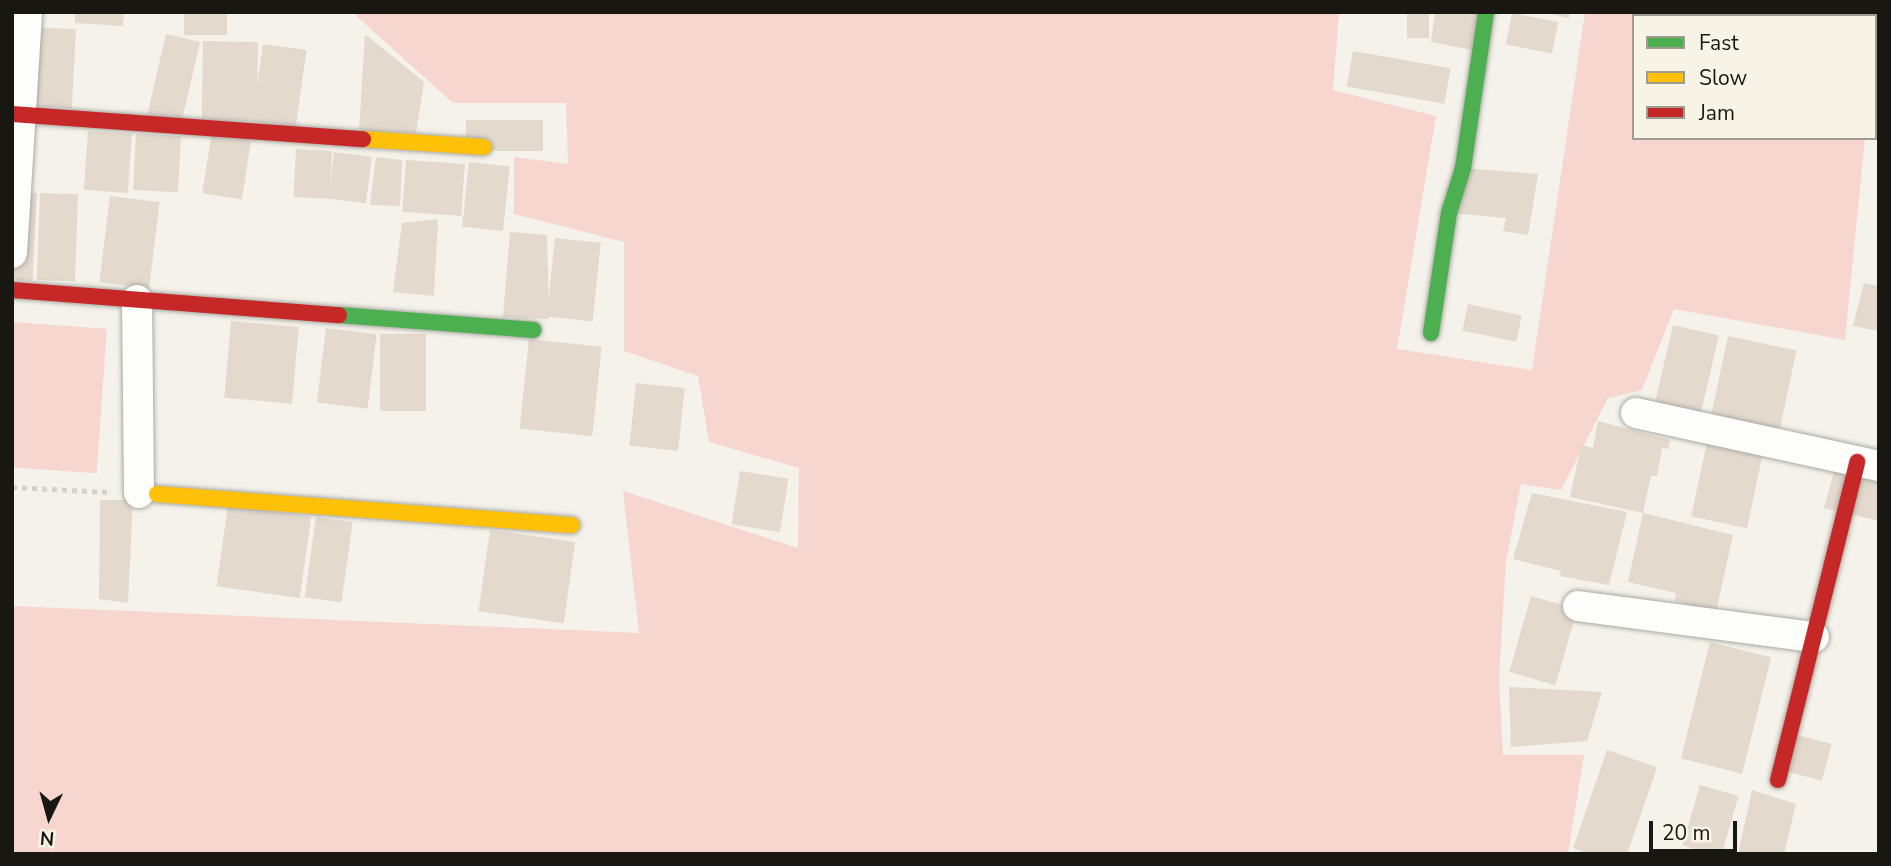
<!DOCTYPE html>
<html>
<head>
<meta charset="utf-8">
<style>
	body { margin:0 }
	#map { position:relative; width:1891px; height:866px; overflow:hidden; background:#f4f2ea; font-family:"Nunito Sans",sans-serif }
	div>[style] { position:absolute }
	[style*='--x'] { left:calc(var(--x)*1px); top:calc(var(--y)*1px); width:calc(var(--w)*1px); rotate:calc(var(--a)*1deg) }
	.green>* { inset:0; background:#f7d6d0; transform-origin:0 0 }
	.building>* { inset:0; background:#e3d9cd; transform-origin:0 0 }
	.path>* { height:4.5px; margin-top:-2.25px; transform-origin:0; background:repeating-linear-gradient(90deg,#d3d2d0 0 5px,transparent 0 10px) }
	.roads { filter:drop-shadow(0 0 2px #aaa9a4) drop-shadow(0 0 2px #aaa9a4) }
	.street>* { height:30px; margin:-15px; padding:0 15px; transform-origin:15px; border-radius:15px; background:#fdfdfc }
	.fast>* { height:16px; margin:-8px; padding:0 8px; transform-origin:8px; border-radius:8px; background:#4caf50 }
	.slow>* { height:16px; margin:-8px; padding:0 8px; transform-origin:8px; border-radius:8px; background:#ffc107 }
	.jam>* { height:16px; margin:-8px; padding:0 8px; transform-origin:8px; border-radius:8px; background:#c62828 }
	span { translate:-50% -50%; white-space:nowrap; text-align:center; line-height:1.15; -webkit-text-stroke:5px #f7f4e7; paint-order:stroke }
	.frame { position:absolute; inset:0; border:14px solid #181712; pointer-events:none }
	.legend { position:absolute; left:1632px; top:14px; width:245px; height:126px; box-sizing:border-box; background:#f7f4e7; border:2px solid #9e9c92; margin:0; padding:9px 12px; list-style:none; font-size:21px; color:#181712 }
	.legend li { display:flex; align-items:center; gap:14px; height:35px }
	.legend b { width:35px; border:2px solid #9e9c92 }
	.north { position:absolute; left:14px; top:782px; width:70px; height:70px; -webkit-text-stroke:5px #f7f4e7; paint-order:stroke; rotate:185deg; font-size:19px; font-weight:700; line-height:28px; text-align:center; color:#181712 }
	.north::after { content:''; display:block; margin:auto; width:24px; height:32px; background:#181712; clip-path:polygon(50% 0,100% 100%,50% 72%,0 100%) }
	.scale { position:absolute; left:1649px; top:821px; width:88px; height:32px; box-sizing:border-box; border:4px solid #181712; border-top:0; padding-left:9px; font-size:21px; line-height:24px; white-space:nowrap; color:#181712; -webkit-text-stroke:5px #f7f4e7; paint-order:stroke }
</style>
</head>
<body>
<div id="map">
	<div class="green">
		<i style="clip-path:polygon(352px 12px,1339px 12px,1333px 90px,1436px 116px,1397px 349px,1532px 370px,1585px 12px,1879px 12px,1875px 59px,1875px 16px,1634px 16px,1634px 138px,1865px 138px,1845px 340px,1674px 309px,1642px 390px,1608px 398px,1561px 490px,1521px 484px,1506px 561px,1499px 679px,1503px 755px,1584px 755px,1568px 854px,12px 854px,12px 606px,639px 633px,623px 491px,798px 548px,799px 468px,709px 442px,698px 376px,624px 351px,624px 242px,514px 214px,514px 157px,568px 164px,566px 103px,453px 103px)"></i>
		<i style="left:12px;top:322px;width:95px;height:145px;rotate:4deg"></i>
	</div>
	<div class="building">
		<i style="clip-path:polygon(75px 12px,124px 12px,123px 26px,75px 23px)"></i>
		<i style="left:184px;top:12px;width:43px;height:23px"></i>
		<i style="left:1407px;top:12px;width:22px;height:26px"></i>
		<i style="clip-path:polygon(1435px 12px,1479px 12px,1472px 50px,1431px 42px)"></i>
		<i style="clip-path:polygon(1541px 12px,1570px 12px,1569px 18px)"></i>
		<i style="left:1512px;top:13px;width:47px;height:32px;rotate:11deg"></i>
		<i style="left:31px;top:27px;width:45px;height:79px;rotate:3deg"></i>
		<i style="left:166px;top:34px;width:35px;height:82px;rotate:13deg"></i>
		<i style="clip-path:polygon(365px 34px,424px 82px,416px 133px,359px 131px)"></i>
		<i style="left:203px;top:41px;width:55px;height:79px;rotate:1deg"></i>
		<i style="left:263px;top:44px;width:44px;height:78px;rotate:8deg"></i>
		<i style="left:1353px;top:51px;width:99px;height:36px;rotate:10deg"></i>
		<i style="left:543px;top:120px;width:31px;height:77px;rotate:90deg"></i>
		<i style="left:88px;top:131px;width:44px;height:59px;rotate:4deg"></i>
		<i style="left:212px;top:132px;width:40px;height:62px;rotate:9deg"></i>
		<i style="left:136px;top:134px;width:45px;height:56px;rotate:3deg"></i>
		<i style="left:296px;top:149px;width:36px;height:48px;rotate:3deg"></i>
		<i style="left:334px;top:152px;width:38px;height:47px;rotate:7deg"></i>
		<i style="clip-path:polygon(376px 157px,402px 160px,400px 206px,370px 205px)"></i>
		<i style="left:406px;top:160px;width:59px;height:52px;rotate:4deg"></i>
		<i style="left:469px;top:162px;width:41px;height:65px;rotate:6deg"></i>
		<i style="clip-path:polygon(1463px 168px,1538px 174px,1528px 235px,1503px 231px,1506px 218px,1449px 213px)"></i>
		<i style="left:18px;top:192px;width:19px;height:88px;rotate:3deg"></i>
		<i style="left:40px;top:193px;width:38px;height:87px;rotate:2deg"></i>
		<i style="left:110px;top:196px;width:50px;height:87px;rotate:7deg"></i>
		<i style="clip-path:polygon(438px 219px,434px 296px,393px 292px,402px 223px)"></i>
		<i style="clip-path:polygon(510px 232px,547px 235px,549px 319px,503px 317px)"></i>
		<i style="left:555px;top:238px;width:46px;height:79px;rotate:6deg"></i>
		<i style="clip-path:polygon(1864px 283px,1879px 286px,1879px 331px,1853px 326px)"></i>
		<i style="left:1468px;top:304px;width:55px;height:27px;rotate:12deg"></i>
		<i style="left:231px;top:321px;width:68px;height:77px;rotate:5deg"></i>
		<i style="left:1673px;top:325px;width:47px;height:91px;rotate:13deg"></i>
		<i style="left:326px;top:328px;width:51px;height:75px;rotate:7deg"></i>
		<i style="left:380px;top:334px;width:46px;height:77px"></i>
		<i style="left:1728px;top:336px;width:70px;height:95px;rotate:12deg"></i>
		<i style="left:529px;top:339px;width:73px;height:90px;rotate:6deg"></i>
		<i style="left:636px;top:383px;width:49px;height:63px;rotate:6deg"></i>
		<i style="clip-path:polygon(1598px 421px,1670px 440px,1668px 449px,1662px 448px,1657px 476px,1651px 476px,1643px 513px,1733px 535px,1716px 612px,1675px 601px,1676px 593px,1628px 582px,1643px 513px,1570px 497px,1581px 445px,1593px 448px)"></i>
		<i style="left:1707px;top:442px;width:57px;height:76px;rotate:12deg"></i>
		<i style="clip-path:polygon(1835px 468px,1879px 478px,1879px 521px,1824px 508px)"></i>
		<i style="left:740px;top:471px;width:49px;height:54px;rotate:9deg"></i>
		<i style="clip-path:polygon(1532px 493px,1627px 512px,1609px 585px,1560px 576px,1561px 571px,1513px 559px)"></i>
		<i style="clip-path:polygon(100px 500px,133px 500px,128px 603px,99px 599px)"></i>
		<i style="left:228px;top:505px;width:84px;height:82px;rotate:8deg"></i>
		<i style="left:316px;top:517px;width:37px;height:81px;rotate:8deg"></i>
		<i style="left:490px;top:530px;width:86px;height:82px;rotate:8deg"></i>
		<i style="left:1531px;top:596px;width:48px;height:79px;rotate:16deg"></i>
		<i style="left:1710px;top:642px;width:63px;height:120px;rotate:14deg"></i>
		<i style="clip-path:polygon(1509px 687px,1602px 692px,1587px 741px,1511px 747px)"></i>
		<i style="left:1794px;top:734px;width:39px;height:38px;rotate:15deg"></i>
		<i style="left:1607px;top:750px;width:53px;height:104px;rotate:19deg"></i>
		<i style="left:1700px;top:785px;width:40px;height:63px;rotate:16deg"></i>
		<i style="clip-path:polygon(1752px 790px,1796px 804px,1784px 854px,1738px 854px)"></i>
	</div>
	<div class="path">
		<i style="--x:12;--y:487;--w:97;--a:3"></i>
	</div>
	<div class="roads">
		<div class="street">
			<i style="--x:12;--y:253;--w:241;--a:-86.4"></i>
			<i style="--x:137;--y:300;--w:193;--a:89.4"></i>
			<i style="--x:1636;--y:413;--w:249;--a:12.3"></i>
			<i style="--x:1578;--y:606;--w:238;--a:7.5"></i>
		</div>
		<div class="fast">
			<i style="--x:339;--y:315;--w:195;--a:4.4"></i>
			<i style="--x:1431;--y:333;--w:121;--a:-81.5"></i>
			<i style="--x:1449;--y:213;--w:47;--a:-72.7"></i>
			<i style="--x:1463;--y:168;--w:158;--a:-81.6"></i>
		</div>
		<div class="slow">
			<i style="--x:363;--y:139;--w:121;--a:3.8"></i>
			<i style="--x:157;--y:494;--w:416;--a:4.3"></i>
		</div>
		<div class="jam">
			<i style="--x:12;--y:114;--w:352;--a:4.1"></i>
			<i style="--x:12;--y:290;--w:328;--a:4.4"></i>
			<i style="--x:1778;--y:780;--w:328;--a:-76"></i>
		</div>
	</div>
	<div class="frame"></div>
	<ul class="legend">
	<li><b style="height:9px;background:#4caf50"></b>Fast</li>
	<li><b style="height:9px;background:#ffc107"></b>Slow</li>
	<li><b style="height:9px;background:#c62828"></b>Jam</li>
	</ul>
	<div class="north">N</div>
	<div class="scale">20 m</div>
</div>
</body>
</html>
